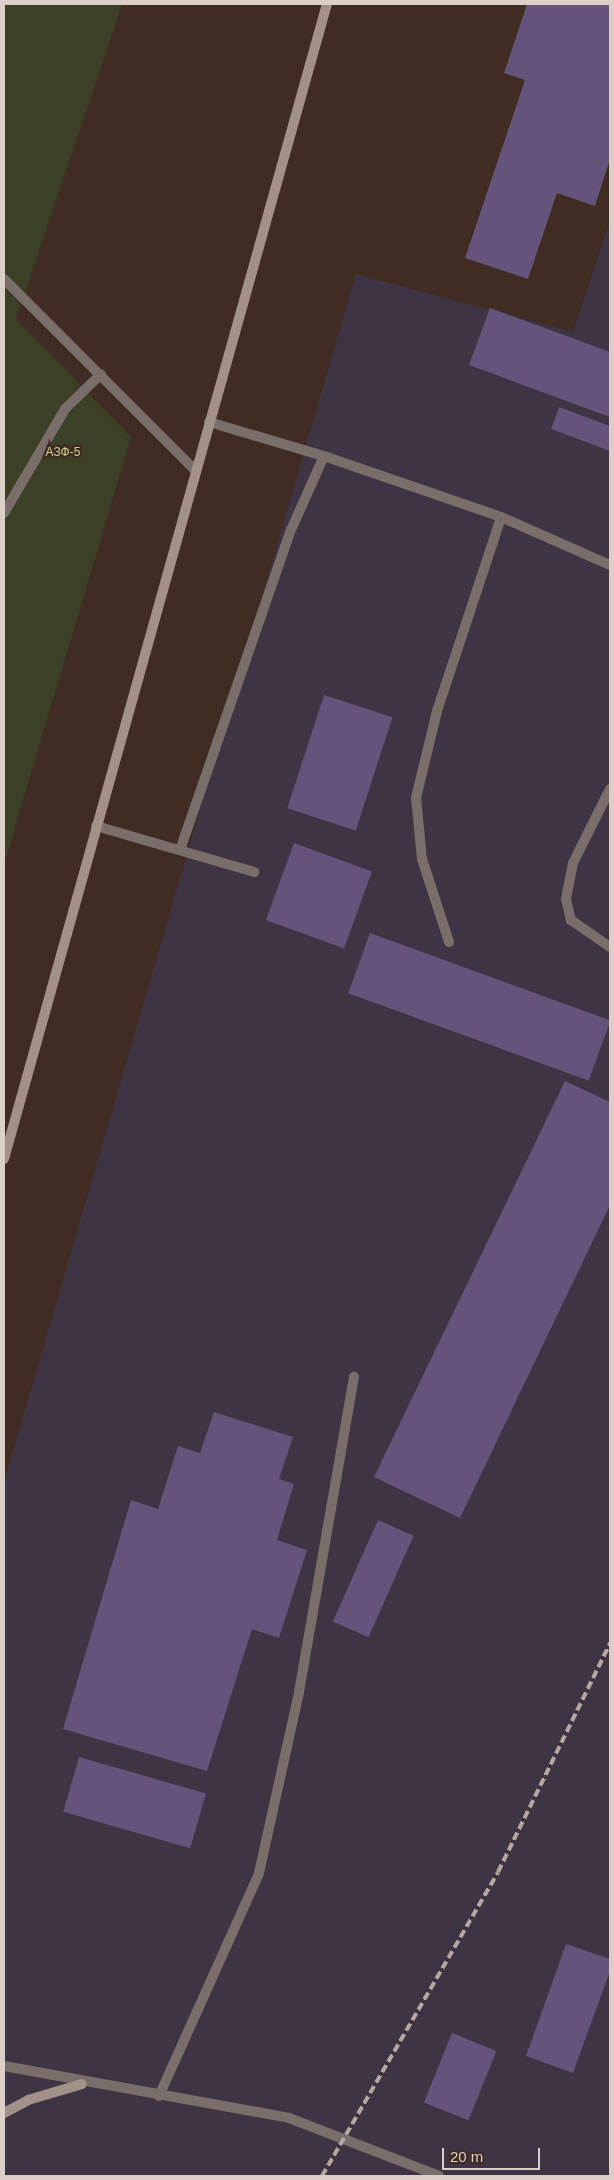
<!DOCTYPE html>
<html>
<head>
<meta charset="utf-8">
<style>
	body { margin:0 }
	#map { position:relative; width:614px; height:2180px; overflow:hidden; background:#402c22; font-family:Arial,sans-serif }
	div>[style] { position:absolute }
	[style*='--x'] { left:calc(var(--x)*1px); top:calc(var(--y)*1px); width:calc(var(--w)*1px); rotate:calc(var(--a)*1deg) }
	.industrial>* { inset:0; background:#3f3443 }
	.green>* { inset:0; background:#3c4027 }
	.building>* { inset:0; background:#64547b; transform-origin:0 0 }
	.lane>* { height:10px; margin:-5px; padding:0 5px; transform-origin:5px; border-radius:5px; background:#796e69 }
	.street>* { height:10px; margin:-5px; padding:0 5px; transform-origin:5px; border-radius:5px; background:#796e69 }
	.secondary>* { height:10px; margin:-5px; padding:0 5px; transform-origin:5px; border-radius:5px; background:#a19189 }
	.rail>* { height:4px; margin-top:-2px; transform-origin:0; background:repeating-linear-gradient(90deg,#b6a7a0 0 8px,transparent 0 12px) }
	span { translate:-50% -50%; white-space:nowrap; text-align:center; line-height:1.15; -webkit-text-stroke:5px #402c22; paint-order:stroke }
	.park-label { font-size:12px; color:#cad68e }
	.frame { position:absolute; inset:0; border:5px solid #dccfc8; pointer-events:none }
	.scale { position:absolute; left:442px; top:2148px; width:98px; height:22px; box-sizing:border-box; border:2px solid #dccfc8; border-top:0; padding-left:6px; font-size:15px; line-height:18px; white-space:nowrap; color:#dccfc8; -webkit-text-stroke:4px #402c22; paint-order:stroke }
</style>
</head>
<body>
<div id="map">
	<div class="industrial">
		<i style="clip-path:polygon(610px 221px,610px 2176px,4px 2176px,4px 1482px,356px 274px,573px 332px)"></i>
	</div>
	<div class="green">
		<i style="clip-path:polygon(4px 4px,122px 4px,16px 319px,131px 437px,4px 864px)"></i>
	</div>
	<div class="building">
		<i style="clip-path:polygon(527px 4px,610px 4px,610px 159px,595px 206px,557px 193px,528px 279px,465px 258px,525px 80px,504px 73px)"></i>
		<i style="clip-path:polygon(490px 308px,610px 352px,610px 417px,469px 365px)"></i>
		<i style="clip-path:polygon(559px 407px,610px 426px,610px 451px,551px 429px)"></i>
		<i style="left:324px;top:695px;width:72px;height:119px;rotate:18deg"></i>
		<i style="left:294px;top:843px;width:83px;height:82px;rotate:20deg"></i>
		<i style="left:370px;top:933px;width:256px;height:64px;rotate:20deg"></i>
		<i style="clip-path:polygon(565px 1081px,610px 1102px,610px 1205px,460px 1518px,374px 1477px)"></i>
		<i style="clip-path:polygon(214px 1412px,293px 1437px,279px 1479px,294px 1484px,277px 1540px,307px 1550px,279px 1638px,252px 1629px,207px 1771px,63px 1729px,131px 1500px,158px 1509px,178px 1446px,200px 1453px)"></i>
		<i style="left:378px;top:1520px;width:39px;height:111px;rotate:24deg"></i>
		<i style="left:79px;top:1757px;width:132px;height:57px;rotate:16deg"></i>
		<i style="clip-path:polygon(566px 1944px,610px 1959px,610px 1971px,573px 2073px,526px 2056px)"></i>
		<i style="left:452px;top:2033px;width:48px;height:75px;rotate:22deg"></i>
	</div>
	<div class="lane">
		<i style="--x:4;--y:279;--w:270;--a:45"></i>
		<i style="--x:209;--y:422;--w:120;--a:16.5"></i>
		<i style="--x:4;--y:513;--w:121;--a:-59.6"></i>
		<i style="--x:65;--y:409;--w:50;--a:-44.2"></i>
		<i style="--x:610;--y:789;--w:83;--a:116.6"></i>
		<i style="--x:573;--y:863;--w:37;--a:101"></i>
		<i style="--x:566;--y:899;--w:22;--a:77"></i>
		<i style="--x:571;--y:920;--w:47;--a:34.7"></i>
		<i style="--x:96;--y:826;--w:165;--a:16.2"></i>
		<i style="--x:180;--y:850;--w:339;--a:-70.9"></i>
		<i style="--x:291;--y:530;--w:81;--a:-66"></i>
		<i style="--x:324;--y:456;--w:187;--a:19"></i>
		<i style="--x:501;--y:517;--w:119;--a:23.8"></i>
		<i style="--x:449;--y:942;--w:87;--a:-108"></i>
		<i style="--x:422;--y:859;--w:61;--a:-95.6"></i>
		<i style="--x:416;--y:798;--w:89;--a:-76.4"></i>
		<i style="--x:437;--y:711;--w:204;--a:-71.7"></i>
		<i style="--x:159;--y:2096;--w:244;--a:-65.8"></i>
		<i style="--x:259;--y:1873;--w:185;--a:-77.5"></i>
		<i style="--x:299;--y:1692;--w:320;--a:-80.1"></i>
	</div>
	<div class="street">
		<i style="--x:4;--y:2066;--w:290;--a:10.3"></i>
		<i style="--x:289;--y:2118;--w:161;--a:21.1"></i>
	</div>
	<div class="secondary">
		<i style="--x:4;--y:1159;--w:1199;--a:-74.38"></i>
		<i style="--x:4;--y:2113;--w:27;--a:-28"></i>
		<i style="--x:28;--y:2100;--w:56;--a:-16.5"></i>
	</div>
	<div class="rail">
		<i style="--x:322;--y:2176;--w:351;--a:-59.9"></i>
		<i style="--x:498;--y:1872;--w:255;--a:-63.9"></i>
	</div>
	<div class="park-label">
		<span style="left:63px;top:453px">АЗФ-5</span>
	</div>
	<div class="frame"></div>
	<div class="scale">20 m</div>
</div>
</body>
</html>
